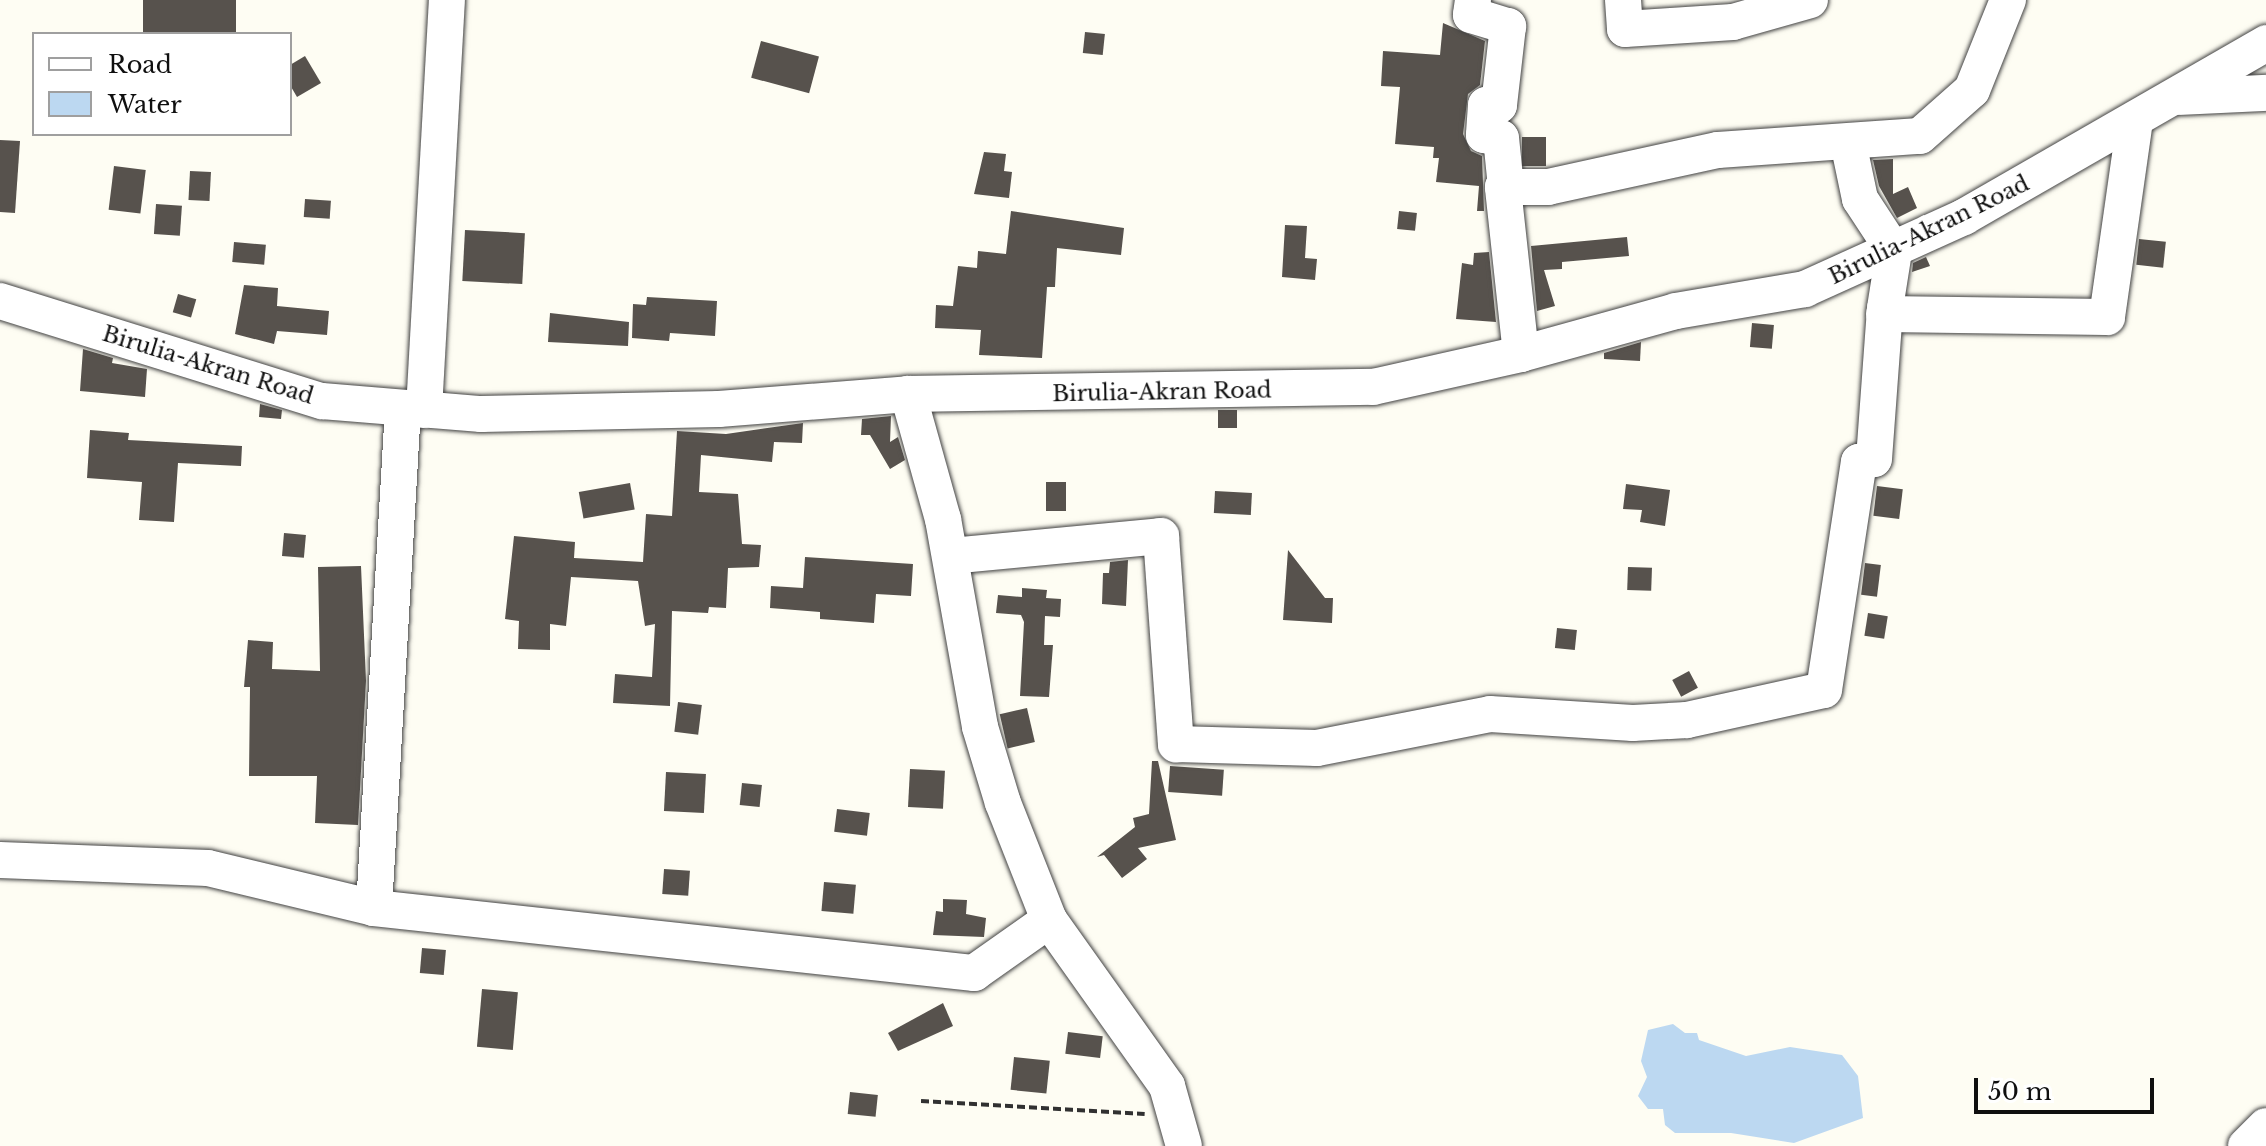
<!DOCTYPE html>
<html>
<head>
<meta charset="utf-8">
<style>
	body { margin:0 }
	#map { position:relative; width:2266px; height:1146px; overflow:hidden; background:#fefdf3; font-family:"Libre Baskerville",serif }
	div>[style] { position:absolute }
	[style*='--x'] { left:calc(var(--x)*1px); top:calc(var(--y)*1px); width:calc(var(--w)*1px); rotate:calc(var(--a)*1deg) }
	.water>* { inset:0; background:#bcd8f1 }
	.building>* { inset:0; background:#57524d; transform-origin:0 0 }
	.path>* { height:4px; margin-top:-2px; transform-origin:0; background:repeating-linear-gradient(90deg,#313131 0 8px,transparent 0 12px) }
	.roads { filter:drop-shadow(0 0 2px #424242) drop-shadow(0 0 2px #424242) }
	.minor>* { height:36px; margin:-18px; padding:0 18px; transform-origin:18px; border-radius:18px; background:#fff }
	span { translate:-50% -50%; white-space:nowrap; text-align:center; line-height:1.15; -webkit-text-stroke:8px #fff; paint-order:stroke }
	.street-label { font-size:22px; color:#0f0f0f }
	.legend { position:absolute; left:32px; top:32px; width:260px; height:104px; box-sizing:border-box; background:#fff; border:2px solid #9f9f9f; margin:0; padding:10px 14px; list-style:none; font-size:24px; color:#0f0f0f }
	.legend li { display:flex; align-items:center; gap:16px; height:40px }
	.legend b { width:40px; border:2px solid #9f9f9f }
	.scale { position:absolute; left:1974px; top:1078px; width:180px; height:36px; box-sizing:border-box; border:4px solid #0f0f0f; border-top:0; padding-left:10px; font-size:24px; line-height:28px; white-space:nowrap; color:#0f0f0f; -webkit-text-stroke:6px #fff; paint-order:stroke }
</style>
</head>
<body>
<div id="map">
	<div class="water">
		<i style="clip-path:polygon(1673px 1024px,1685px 1033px,1697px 1033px,1699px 1040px,1746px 1056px,1790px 1047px,1842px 1055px,1858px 1076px,1863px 1118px,1794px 1143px,1731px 1133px,1675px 1133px,1665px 1125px,1663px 1109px,1648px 1109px,1638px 1096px,1647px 1077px,1641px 1061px,1648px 1030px)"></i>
	</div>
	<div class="building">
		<i style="left:143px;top:0;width:93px;height:34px"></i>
		<i style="clip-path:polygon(1443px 23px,1485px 41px,1480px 85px,1468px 94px,1463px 134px,1471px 151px,1482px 156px,1484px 211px,1477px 211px,1479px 186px,1436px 182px,1439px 158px,1433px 158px,1434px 147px,1395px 144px,1400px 87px,1381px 86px,1383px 51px,1440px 55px)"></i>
		<i style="left:1085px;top:32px;width:20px;height:21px;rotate:6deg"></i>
		<i style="left:761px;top:41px;width:60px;height:38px;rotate:15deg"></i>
		<i style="clip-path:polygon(305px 56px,321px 83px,297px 97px,290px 85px,290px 65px)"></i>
		<i style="left:1522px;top:137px;width:24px;height:29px"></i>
		<i style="clip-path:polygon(0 140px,20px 141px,15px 213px,0 212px)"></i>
		<i style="clip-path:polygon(984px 152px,1006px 154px,1004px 171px,1012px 172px,1009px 198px,974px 194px)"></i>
		<i style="clip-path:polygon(1893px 159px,1893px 194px,1908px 187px,1917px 208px,1897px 218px,1879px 186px,1873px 160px)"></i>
		<i style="left:114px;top:166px;width:32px;height:44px;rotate:7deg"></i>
		<i style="left:190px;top:171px;width:21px;height:29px;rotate:3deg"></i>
		<i style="left:305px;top:199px;width:26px;height:18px;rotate:4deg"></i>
		<i style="left:156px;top:204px;width:26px;height:30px;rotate:4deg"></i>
		<i style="clip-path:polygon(1011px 211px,1124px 228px,1121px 255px,1057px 248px,1055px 287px,1047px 287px,1042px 358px,979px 355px,981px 330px,935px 328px,936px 305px,953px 306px,958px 266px,977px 268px,978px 251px,1006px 254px)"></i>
		<i style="left:1399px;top:211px;width:18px;height:18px;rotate:6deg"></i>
		<i style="clip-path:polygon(1285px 225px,1307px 226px,1305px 258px,1317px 259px,1315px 280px,1282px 277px)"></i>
		<i style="left:465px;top:230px;width:60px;height:51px;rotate:3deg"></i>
		<i style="clip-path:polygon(1627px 237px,1629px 256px,1562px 262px,1562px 269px,1544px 270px,1555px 306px,1537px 311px,1531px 246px)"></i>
		<i style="left:2139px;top:239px;width:27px;height:26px;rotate:6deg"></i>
		<i style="left:234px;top:242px;width:32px;height:20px;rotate:5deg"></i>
		<i style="clip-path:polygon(1489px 252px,1496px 322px,1456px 319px,1462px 263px,1473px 265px,1474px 253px)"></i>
		<i style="clip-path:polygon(1926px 257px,1930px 266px,1912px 272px,1913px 263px)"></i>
		<i style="clip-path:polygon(244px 285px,278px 288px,277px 306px,329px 311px,327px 335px,277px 331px,274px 344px,235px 334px)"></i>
		<i style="left:178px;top:294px;width:19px;height:19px;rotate:16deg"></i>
		<i style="clip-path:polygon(647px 297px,717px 301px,715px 336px,670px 333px,669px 341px,632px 338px,633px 304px,646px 305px)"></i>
		<i style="clip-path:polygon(550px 313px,629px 322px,628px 346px,548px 342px)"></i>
		<i style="left:1752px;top:323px;width:22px;height:24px;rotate:5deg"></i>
		<i style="clip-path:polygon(1641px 342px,1640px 361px,1604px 359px,1604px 353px)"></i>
		<i style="clip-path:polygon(83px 349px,113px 358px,112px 363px,147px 369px,145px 397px,80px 391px)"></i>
		<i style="clip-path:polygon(260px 404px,282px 410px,281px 419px,259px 417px)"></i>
		<i style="left:1218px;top:410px;width:19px;height:18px"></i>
		<i style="clip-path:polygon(891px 416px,890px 442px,898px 437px,905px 460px,890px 469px,870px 435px,861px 435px,862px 419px)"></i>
		<i style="clip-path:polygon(803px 423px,802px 443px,774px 442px,772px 462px,701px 455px,699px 492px,738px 494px,742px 544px,761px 545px,759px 567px,728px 568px,726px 608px,709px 607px,708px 613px,672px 611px,670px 706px,613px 703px,615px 674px,652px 677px,655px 624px,645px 626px,638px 581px,571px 577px,566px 626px,550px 624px,550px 650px,518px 649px,519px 621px,505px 619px,514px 536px,575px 542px,574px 558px,643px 562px,646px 514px,672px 516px,677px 431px,726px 434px)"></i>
		<i style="clip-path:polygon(90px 430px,129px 433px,128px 440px,242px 446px,241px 466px,178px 463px,174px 522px,139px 520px,142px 482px,87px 478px)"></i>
		<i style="left:1046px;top:482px;width:20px;height:29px"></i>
		<i style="left:630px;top:483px;width:27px;height:52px;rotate:80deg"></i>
		<i style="clip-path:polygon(1626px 484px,1670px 490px,1665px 526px,1640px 522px,1642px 510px,1623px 509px)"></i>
		<i style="left:1877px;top:486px;width:26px;height:30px;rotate:7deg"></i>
		<i style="left:1215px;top:491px;width:37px;height:22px;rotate:3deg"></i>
		<i style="left:284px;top:533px;width:22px;height:23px;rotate:5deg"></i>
		<i style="clip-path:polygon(1288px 550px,1325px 598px,1333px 598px,1332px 623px,1283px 620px)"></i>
		<i style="clip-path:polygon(805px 557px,913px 564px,911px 596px,876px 594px,874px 623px,820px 619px,820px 612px,770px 608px,771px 586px,803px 588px)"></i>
		<i style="clip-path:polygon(1128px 560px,1126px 606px,1102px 604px,1103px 573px,1109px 573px,1110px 562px)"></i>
		<i style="left:1865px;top:563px;width:16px;height:32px;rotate:7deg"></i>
		<i style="clip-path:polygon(361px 566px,366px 681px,358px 825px,315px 823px,317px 776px,249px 776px,250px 687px,244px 687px,248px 640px,273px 642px,272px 669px,320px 671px,318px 567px)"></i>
		<i style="left:1628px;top:567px;width:24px;height:23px;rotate:2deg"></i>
		<i style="clip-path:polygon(1022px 588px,1047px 590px,1046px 598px,1061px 599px,1060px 617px,1045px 616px,1044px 645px,1053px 645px,1049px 697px,1020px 696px,1024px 622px,1021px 615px,996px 613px,998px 595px,1022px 597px)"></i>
		<i style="left:1868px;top:613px;width:20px;height:23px;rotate:9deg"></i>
		<i style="left:1557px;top:628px;width:20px;height:20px;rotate:6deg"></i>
		<i style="left:1689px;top:671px;width:19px;height:19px;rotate:62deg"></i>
		<i style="left:678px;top:702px;width:24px;height:30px;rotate:7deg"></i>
		<i style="left:1027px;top:708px;width:35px;height:28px;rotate:77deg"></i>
		<i style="clip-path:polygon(1152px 761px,1158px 761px,1176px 840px,1138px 848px,1147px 859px,1122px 878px,1104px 855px,1097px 857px,1135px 827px,1133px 818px,1149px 814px)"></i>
		<i style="left:1170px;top:766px;width:54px;height:26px;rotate:4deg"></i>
		<i style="left:910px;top:769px;width:35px;height:38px;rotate:3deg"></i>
		<i style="left:666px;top:772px;width:40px;height:39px;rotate:3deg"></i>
		<i style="left:742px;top:783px;width:20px;height:22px;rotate:6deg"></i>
		<i style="left:837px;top:809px;width:33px;height:23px;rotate:7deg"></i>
		<i style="left:664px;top:869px;width:26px;height:25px;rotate:4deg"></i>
		<i style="left:824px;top:882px;width:32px;height:29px;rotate:5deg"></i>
		<i style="clip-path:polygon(943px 899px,967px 900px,966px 914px,986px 918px,984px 937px,933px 935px,936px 911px,943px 912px)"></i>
		<i style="left:422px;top:948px;width:24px;height:25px;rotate:5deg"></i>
		<i style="left:482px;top:989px;width:36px;height:58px;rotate:5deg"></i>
		<i style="clip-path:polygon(943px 1003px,953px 1026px,898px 1051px,888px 1033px)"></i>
		<i style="left:1068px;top:1032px;width:35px;height:22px;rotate:7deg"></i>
		<i style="left:1014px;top:1057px;width:36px;height:33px;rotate:6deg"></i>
		<i style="left:850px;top:1092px;width:28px;height:22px;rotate:6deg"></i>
	</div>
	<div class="path">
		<i style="--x:921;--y:1101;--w:224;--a:3.3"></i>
	</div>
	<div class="roads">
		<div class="minor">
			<i style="--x:1473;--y:0;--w:15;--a:98"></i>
			<i style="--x:1471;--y:15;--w:39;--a:17"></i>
			<i style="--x:1508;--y:26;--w:80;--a:96.5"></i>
			<i style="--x:1499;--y:105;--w:13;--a:180"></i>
			<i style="--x:1486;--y:105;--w:30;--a:94"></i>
			<i style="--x:1484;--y:135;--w:17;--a:10"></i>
			<i style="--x:1501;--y:138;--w:49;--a:84.2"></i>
			<i style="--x:1623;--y:0;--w:29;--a:86"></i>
			<i style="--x:1625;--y:29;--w:108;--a:-3.7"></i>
			<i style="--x:1733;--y:22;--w:80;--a:-15.9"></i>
			<i style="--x:2180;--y:97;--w:86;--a:-2.7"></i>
			<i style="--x:0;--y:301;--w:337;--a:17.3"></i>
			<i style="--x:322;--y:401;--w:160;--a:4.7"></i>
			<i style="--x:481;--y:414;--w:238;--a:-1.2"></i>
			<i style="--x:719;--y:409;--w:190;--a:-4.5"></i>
			<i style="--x:908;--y:394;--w:465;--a:-0.9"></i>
			<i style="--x:1373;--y:387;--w:152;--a:-12.6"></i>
			<i style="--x:1521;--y:354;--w:161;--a:-15.5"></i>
			<i style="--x:1676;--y:311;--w:131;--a:-9.7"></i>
			<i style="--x:1805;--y:289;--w:175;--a:-24.4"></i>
			<i style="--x:1964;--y:217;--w:349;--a:-29.9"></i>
			<i style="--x:1884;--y:314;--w:223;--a:0.8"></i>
			<i style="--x:2107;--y:317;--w:199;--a:-81.9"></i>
			<i style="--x:1521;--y:354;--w:168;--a:-96.2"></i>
			<i style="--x:1503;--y:187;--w:45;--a:0"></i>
			<i style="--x:1548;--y:187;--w:174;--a:-12.3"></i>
			<i style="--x:1718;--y:150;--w:202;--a:-4"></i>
			<i style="--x:1920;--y:136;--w:69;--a:-41.5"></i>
			<i style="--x:1972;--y:90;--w:97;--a:-68.2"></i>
			<i style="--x:908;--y:394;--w:130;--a:74.4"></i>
			<i style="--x:943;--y:519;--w:211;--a:79.9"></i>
			<i style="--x:980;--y:727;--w:79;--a:73.2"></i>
			<i style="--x:1003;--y:803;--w:126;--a:68.5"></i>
			<i style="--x:1049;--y:920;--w:204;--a:54.6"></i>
			<i style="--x:1167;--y:1086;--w:62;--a:74.2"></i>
			<i style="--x:403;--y:408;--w:501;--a:93.32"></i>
			<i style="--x:374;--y:908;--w:604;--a:6.18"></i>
			<i style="--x:974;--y:973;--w:92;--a:-35.2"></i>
			<i style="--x:424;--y:410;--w:411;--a:-86.8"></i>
			<i style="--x:951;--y:556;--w:211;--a:-5.4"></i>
			<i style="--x:1161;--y:536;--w:209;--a:85.9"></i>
			<i style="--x:1176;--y:744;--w:141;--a:1.6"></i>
			<i style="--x:1317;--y:748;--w:176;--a:-11.1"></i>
			<i style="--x:1490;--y:714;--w:143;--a:3.6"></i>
			<i style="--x:1633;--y:723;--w:54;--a:-3.2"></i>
			<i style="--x:1687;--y:720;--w:140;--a:-12.4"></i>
			<i style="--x:1824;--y:690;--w:231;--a:-81.3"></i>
			<i style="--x:1859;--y:462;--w:15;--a:-11"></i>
			<i style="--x:1874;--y:459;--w:151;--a:-85.8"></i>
			<i style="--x:1885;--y:308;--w:58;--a:-81"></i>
			<i style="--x:1894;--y:251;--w:62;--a:-123.2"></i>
			<i style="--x:1860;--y:199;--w:58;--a:-101.9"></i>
			<i style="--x:0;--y:860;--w:208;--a:2.2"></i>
			<i style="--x:208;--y:868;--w:171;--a:13.5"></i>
			<i style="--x:2246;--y:1146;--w:28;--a:-45"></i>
		</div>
	</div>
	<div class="street-label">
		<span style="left:1929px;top:230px;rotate:-26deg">Birulia-Akran Road</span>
		<span style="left:208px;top:365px;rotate:17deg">Birulia-Akran Road</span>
		<span style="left:1162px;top:392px;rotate:-1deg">Birulia-Akran Road</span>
	</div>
	<ul class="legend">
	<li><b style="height:10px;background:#fff"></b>Road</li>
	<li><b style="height:22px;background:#bcd8f1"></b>Water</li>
	</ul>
	<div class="scale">50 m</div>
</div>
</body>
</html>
